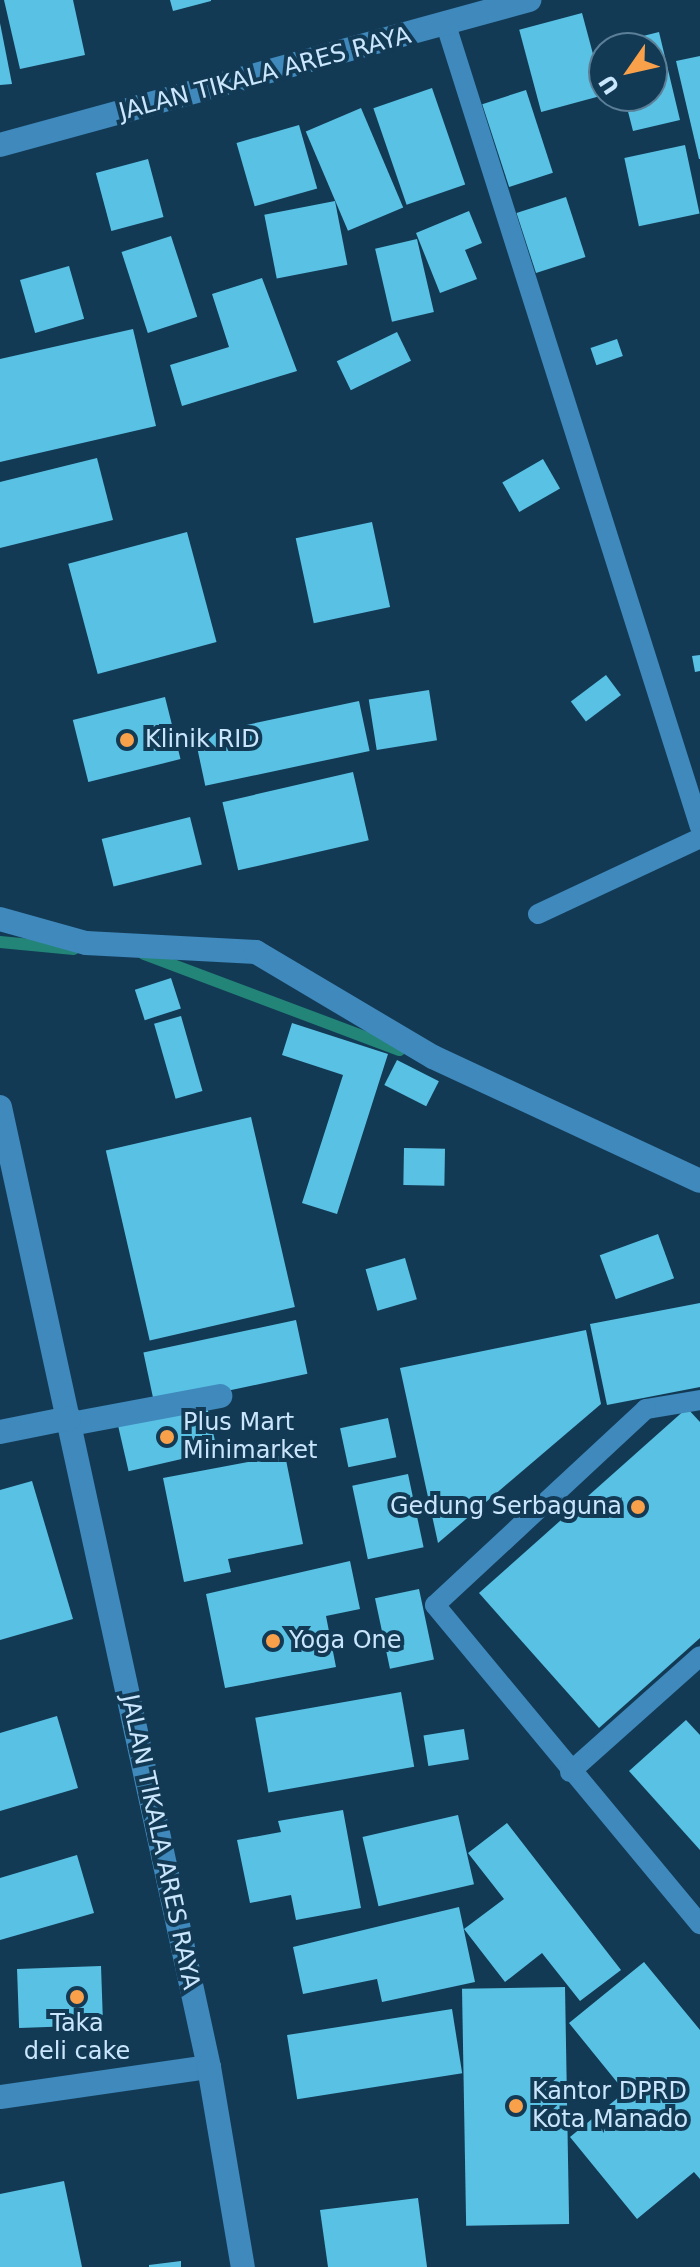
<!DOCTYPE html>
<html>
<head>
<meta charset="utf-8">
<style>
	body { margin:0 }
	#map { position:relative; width:700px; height:2267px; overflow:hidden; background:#133a55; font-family:"DejaVu Sans",sans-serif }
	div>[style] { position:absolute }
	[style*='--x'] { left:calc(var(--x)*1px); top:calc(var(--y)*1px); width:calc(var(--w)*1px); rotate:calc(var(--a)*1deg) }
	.stream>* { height:12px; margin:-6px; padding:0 6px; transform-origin:6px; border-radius:6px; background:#238578 }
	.building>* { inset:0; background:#59c2e4; transform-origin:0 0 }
	.lane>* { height:20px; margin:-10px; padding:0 10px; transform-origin:10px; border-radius:10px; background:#3f89bc }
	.street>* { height:24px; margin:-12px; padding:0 12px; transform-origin:12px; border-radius:12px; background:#3f89bc }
	.secondary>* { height:24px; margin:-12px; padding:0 12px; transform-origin:12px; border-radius:12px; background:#3f89bc }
	.dots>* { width:22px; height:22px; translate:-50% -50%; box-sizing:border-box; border:4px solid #133a55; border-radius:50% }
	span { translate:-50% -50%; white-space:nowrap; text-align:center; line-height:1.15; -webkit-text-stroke:8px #133a55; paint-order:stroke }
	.street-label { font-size:24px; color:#cae6fd }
	.poi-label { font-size:24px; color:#cae6fd }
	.left { translate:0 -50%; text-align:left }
	.right { translate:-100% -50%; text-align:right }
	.north { position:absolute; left:588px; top:32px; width:80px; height:80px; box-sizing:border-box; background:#133a55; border:2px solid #5c7f98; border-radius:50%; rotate:236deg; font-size:22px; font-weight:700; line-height:32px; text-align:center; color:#cae6fd }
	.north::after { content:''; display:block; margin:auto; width:28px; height:36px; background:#f8a14a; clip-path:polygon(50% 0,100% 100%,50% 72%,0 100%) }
</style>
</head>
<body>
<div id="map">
	<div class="stream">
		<i style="--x:0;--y:942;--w:74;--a:5.4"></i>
		<i style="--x:144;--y:954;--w:273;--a:20.6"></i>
	</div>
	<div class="building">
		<i style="clip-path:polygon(4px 0,73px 0,85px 55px,20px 69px)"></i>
		<i style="clip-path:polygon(170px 0,211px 0,211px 1px,173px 11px)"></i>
		<i style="left:582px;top:13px;width:85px;height:65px;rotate:75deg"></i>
		<i style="clip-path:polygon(0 23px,12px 84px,0 85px)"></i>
		<i style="clip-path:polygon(659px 32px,680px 120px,633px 131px,624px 96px,652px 96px,652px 48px,611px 44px)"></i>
		<i style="clip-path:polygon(700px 56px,700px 159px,699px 159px,676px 61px)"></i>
		<i style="left:432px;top:88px;width:102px;height:62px;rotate:71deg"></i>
		<i style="left:526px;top:90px;width:87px;height:46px;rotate:72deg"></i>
		<i style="left:361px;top:108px;width:108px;height:60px;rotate:67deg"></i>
		<i style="left:299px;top:125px;width:66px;height:65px;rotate:74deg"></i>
		<i style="left:685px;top:145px;width:70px;height:62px;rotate:78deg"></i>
		<i style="left:148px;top:159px;width:60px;height:54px;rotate:75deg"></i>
		<i style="left:566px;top:197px;width:63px;height:52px;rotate:72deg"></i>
		<i style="left:335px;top:201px;width:65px;height:72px;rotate:79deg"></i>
		<i style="clip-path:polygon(469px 211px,482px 243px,465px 250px,477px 279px,440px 293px,416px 233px)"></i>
		<i style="left:171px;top:236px;width:85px;height:52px;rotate:72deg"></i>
		<i style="left:417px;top:239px;width:75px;height:43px;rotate:77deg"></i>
		<i style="left:69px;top:266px;width:55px;height:51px;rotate:74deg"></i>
		<i style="clip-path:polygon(262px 278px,297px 371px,182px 406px,170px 365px,229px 347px,212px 294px)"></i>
		<i style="clip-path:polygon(133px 329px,156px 426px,0 462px,0 359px)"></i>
		<i style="left:397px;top:332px;width:32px;height:67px;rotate:64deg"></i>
		<i style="left:617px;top:339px;width:18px;height:28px;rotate:71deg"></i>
		<i style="clip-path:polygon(97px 458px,113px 520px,0 548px,0 482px)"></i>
		<i style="left:543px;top:459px;width:34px;height:47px;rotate:60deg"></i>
		<i style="left:372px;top:522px;width:87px;height:78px;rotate:78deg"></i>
		<i style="left:187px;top:532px;width:114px;height:123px;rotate:75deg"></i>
		<i style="clip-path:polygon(700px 655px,700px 671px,695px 672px,692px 656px)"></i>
		<i style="left:606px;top:675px;width:25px;height:44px;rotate:53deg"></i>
		<i style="left:429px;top:690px;width:51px;height:61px;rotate:81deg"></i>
		<i style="left:165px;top:697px;width:64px;height:95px;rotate:76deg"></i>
		<i style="left:359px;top:701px;width:51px;height:168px;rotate:78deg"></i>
		<i style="left:353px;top:772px;width:70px;height:134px;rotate:77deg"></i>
		<i style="left:190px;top:817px;width:49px;height:91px;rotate:76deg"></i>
		<i style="left:171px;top:978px;width:32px;height:38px;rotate:72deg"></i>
		<i style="left:181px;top:1016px;width:78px;height:28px;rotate:74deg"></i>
		<i style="clip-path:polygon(292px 1023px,388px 1054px,337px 1214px,302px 1203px,343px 1075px,282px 1055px)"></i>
		<i style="left:397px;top:1060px;width:47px;height:28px;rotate:27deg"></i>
		<i style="left:251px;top:1117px;width:195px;height:149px;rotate:77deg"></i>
		<i style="left:404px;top:1148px;width:41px;height:37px;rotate:1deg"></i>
		<i style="left:658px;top:1234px;width:47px;height:62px;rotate:70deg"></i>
		<i style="left:405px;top:1258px;width:43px;height:41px;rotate:74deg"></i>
		<i style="clip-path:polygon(700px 1303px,700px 1387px,607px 1405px,590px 1324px)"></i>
		<i style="left:296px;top:1320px;width:55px;height:156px;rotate:78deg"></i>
		<i style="clip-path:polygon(586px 1330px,601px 1404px,438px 1543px,400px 1368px)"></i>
		<i style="left:206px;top:1402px;width:50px;height:91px;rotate:77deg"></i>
		<i style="clip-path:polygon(687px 1408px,700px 1422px,700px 1638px,599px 1728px,479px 1593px)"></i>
		<i style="left:388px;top:1418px;width:40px;height:49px;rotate:78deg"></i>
		<i style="clip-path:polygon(285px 1455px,303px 1544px,228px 1559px,231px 1572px,184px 1582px,163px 1478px)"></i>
		<i style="left:408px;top:1474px;width:75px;height:57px;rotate:78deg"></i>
		<i style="clip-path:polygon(32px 1481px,73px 1619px,0 1640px,0 1490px)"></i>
		<i style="clip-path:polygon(350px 1561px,360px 1609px,326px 1616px,336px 1667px,225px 1688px,206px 1594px)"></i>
		<i style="left:419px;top:1589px;width:72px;height:45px;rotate:78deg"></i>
		<i style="left:401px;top:1692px;width:76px;height:148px;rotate:80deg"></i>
		<i style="clip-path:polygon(57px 1716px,78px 1788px,0 1811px,0 1733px)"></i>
		<i style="clip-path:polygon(686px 1720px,700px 1735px,700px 1850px,629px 1771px)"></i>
		<i style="left:464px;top:1729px;width:31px;height:41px;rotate:81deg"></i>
		<i style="clip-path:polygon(343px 1810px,361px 1908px,296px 1920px,291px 1895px,250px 1903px,237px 1840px,281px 1832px,278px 1821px)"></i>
		<i style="left:458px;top:1815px;width:71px;height:98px;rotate:77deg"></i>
		<i style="clip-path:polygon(507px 1823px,621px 1970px,580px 2001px,542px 1953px,505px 1982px,464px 1929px,504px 1899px,468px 1853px)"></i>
		<i style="clip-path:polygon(77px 1855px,94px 1913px,0 1940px,0 1878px)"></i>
		<i style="clip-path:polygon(459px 1907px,475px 1982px,382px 2002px,377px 1979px,303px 1994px,293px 1947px)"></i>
		<i style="clip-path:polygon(644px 1962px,700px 2030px,700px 2179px,694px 2172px,637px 2219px,570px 2137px,625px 2092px,569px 2023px)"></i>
		<i style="left:101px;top:1966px;width:59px;height:84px;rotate:88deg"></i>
		<i style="left:565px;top:1987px;width:237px;height:103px;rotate:89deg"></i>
		<i style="left:452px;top:2009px;width:65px;height:167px;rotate:81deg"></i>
		<i style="clip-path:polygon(64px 2181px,82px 2267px,0 2267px,0 2194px)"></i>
		<i style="clip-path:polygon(418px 2198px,427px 2267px,328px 2267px,320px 2210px)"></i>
		<i style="clip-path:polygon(181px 2261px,181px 2267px,149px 2267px,149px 2265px)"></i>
	</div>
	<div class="lane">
		<i style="--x:446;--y:25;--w:841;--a:72.43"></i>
		<i style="--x:538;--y:914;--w:179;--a:-25.1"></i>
		<i style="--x:700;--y:1400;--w:55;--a:170.5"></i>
		<i style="--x:646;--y:1409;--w:288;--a:137.1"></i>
		<i style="--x:435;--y:1605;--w:415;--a:50.3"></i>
		<i style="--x:570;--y:1772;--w:174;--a:-41.7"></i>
	</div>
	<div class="street">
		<i style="--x:0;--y:919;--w:89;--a:15.6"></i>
		<i style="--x:86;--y:943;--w:170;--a:3"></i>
		<i style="--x:256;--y:952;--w:206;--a:30.7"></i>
		<i style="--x:433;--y:1057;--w:294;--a:24.9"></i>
		<i style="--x:71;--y:1424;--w:152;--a:-10.6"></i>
		<i style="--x:0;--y:2097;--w:211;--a:-8.2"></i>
	</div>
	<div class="secondary">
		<i style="--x:0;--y:145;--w:549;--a:-15.33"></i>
		<i style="--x:0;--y:1107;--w:982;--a:77.72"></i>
		<i style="--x:209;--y:2067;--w:203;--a:80.4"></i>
		<i style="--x:0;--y:1432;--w:71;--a:-11.3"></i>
	</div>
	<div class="dots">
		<i style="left:127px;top:740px;background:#f8a14a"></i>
		<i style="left:167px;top:1437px;background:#f8a14a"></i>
		<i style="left:638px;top:1507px;background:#f8a14a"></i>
		<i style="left:273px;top:1641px;background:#f8a14a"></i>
		<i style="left:77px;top:1997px;background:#f8a14a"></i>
		<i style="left:516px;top:2106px;background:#f8a14a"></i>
	</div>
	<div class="street-label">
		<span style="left:265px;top:74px;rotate:-15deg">JALAN TIKALA ARES RAYA</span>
		<span style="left:160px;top:1842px;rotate:78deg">JALAN TIKALA ARES RAYA</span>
	</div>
	<div class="poi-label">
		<span class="left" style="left:145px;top:740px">Klinik RID</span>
		<span class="left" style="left:183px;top:1437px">Plus Mart<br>Minimarket</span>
		<span class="right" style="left:622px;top:1507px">Gedung Serbaguna</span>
		<span class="left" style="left:289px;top:1641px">Yoga One</span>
		<span style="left:77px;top:2038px">Taka<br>deli cake</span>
		<span class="left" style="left:532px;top:2106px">Kantor DPRD<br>Kota Manado</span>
	</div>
	<div class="north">U</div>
</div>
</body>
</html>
